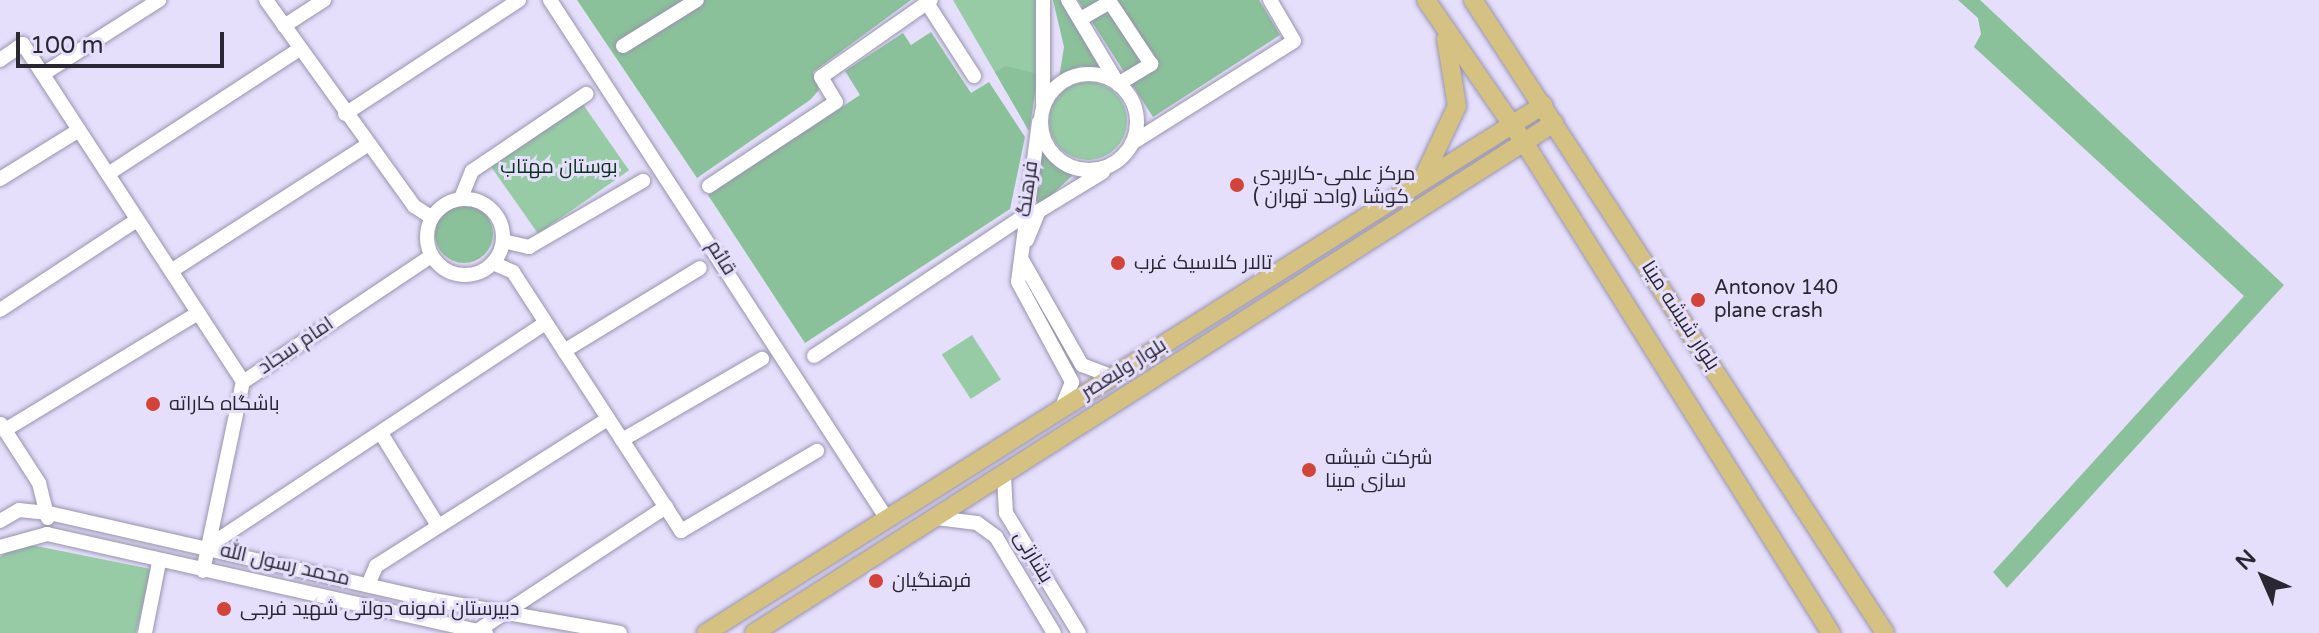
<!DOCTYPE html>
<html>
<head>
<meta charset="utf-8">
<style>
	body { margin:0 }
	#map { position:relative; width:2319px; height:633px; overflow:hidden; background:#e5dffc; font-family:"Varela Round",Cairo,sans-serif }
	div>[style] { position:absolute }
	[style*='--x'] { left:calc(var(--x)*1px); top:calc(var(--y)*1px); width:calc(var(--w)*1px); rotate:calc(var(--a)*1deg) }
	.green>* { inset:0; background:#97cba6; transform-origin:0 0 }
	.round { border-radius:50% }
	.forest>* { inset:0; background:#8bc19a }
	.roads { filter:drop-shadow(0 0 2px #9893ae) drop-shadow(0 0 2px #9893ae) }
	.minor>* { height:14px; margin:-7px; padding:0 7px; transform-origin:7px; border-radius:7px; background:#fff }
	.minor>.ring { margin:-7px; padding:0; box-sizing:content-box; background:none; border:14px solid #fff; border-radius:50% }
	.major>* { height:18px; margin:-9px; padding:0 9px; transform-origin:9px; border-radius:9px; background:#d5c282 }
	.dots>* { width:22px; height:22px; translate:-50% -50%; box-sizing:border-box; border:4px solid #e5dffc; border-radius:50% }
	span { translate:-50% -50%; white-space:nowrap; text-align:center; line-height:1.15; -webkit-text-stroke:6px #e5dffc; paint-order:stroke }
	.park-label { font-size:20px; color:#07331a }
	.poi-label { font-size:20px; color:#2a2732 }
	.left { translate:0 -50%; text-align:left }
	.street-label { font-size:20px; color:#2a2732 }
	.north { position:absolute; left:2223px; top:537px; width:80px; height:80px; -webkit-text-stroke:6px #e5dffc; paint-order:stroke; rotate:315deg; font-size:22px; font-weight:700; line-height:32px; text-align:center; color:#2a2732 }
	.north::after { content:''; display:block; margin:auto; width:28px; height:36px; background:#2a2732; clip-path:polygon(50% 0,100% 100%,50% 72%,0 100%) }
	.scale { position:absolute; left:16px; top:32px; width:208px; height:36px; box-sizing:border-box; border:4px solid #2a2732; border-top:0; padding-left:10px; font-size:24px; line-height:28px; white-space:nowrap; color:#2a2732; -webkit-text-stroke:6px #e5dffc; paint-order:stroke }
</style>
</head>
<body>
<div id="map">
	<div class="green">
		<i style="clip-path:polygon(953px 0,1036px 0,1039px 65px,1029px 131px)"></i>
		<i class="round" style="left:1049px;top:82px;width:78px;height:78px"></i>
		<i style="left:582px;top:103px;width:82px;height:111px;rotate:55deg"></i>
		<i style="left:972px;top:335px;width:53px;height:36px;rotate:57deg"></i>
		<i style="clip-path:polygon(21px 543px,151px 569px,136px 633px,0 633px,0 557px)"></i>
	</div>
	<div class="forest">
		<i style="clip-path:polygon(577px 0,911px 0,813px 72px,819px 90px,810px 100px,697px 178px)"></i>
		<i style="clip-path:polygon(1053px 0,1062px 0,1108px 71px,1080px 66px,1059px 78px,1064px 47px)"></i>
		<i style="clip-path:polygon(1078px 0,1259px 0,1280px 35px,1153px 117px)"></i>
		<i style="clip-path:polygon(1958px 0,1980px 0,2284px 285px,2007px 588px,1993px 572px,2244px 296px,1974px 47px,1981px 34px,1978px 18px)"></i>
		<i style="clip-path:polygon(931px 32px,971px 93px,989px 82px,1025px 137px,1010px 209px,805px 343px,708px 195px,860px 95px,845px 71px,903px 33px,911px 45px)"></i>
		<i style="clip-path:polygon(1006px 66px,1038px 74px,1029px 131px,995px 72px)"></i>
		<i style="clip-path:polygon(1043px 148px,1054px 165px,1074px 174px,1029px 216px)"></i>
		<i class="round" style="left:435px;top:205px;width:58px;height:58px"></i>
	</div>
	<div class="roads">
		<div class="minor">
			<i style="--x:266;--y:0;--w:254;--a:54.3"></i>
			<i style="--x:414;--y:206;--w:20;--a:33"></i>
			<i style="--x:550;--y:0;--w:619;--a:57"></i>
			<i style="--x:1043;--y:0;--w:103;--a:90"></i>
			<i style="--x:1068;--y:0;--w:98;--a:59.2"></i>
			<i style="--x:1118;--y:84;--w:39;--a:-31"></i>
			<i style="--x:1151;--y:64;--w:74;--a:-123.5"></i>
			<i style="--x:1110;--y:2;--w:34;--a:150"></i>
			<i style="--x:927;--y:3;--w:87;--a:57.2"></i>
			<i style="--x:284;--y:26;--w:48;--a:-33"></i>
			<i style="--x:623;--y:46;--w:87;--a:-31.9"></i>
			<i style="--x:0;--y:60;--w:28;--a:-35"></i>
			<i style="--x:23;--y:44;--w:403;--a:56.9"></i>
			<i style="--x:43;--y:74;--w:138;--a:-32.5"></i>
			<i class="ring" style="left:1041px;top:74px;width:82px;height:82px"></i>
			<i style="--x:345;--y:114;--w:208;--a:-33.2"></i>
			<i style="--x:1039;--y:122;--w:161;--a:97.5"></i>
			<i style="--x:1018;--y:282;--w:114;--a:61.6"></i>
			<i style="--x:1072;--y:382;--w:27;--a:112"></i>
			<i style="--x:1132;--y:143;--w:191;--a:-32.2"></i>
			<i style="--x:1294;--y:41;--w:48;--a:-120.3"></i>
			<i style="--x:108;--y:174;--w:229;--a:-33.1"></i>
			<i style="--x:0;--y:179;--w:93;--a:-31.8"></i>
			<i style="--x:709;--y:186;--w:152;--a:-33.5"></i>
			<i style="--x:836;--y:102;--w:29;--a:-121"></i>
			<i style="--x:821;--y:77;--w:134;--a:-35"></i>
			<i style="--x:461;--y:198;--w:29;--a:-68"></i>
			<i style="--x:472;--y:171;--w:138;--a:-34"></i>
			<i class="ring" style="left:427px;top:199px;width:62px;height:62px"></i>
			<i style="--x:1027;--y:240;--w:31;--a:-68"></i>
			<i style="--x:1039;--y:211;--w:75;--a:-31.4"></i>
			<i style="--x:503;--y:241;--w:27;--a:13"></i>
			<i style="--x:529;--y:247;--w:132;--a:-30.1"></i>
			<i style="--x:1022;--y:260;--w:121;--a:60.3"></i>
			<i style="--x:1082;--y:365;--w:33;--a:21"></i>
			<i style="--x:493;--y:263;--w:22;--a:24"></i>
			<i style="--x:513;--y:272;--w:309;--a:57"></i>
			<i style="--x:681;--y:531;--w:158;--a:-30.5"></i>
			<i style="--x:171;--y:271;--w:233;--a:-32.7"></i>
			<i style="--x:0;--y:310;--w:164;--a:-33.3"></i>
			<i style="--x:564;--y:351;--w:159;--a:-31.4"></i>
			<i style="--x:814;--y:356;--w:252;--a:-33.7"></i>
			<i style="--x:1;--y:424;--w:70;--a:57.2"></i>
			<i style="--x:39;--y:483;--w:36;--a:76"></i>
			<i style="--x:5;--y:430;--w:226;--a:-31.2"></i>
			<i style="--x:382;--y:435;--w:105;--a:58.3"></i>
			<i style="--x:622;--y:440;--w:162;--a:-30.1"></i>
			<i style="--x:1004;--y:476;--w:37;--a:87"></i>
			<i style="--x:1006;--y:513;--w:140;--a:58.7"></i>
			<i style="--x:937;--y:518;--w:40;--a:7.1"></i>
			<i style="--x:977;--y:523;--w:24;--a:36"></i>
			<i style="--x:996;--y:537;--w:112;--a:58.9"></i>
			<i style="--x:0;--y:521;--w:22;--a:-30"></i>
			<i style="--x:19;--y:510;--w:30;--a:6"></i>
			<i style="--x:49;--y:513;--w:383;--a:12.8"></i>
			<i style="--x:422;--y:598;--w:201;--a:10"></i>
			<i style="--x:0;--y:547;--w:49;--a:-15.5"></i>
			<i style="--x:47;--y:534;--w:450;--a:12.7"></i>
			<i style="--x:207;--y:547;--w:406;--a:-33.5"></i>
			<i style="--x:203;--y:571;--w:193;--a:-78.1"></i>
			<i style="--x:243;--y:382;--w:226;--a:-33.8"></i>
			<i style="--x:368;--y:585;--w:21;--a:-67"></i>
			<i style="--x:376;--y:566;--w:275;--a:-32.4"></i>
			<i style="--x:145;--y:633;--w:72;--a:-78.8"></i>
			<i style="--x:474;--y:633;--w:230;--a:-33.3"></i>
		</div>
		<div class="major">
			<i style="--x:1426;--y:0;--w:173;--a:55.4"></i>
			<i style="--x:1524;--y:142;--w:579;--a:57.98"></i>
			<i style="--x:1473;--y:0;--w:755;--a:56.94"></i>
			<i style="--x:1424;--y:176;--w:77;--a:-64.8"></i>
			<i style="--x:1457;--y:106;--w:68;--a:-99.3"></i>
			<i style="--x:706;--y:633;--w:990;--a:-32.24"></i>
			<i style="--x:754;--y:633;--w:949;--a:-32.52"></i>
		</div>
	</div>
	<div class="dots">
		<i style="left:1237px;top:185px;background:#d24439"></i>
		<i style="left:1118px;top:263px;background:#d24439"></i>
		<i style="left:1698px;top:300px;background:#d24439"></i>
		<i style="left:153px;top:404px;background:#d24439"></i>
		<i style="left:1309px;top:470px;background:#d24439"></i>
		<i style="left:876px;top:581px;background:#d24439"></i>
		<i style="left:224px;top:609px;background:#d24439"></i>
	</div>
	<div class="park-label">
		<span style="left:559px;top:167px">بوستان مهتاب</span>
	</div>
	<div class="poi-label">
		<span class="left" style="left:1253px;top:186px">مرکز علمی-کاربردی<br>کوشا (واحد تهران )</span>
		<span class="left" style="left:1134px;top:263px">تالار کلاسیک غرب</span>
		<span class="left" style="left:1714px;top:300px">Antonov 140<br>plane crash</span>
		<span class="left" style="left:169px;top:404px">باشگاه کاراته</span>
		<span class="left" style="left:1325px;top:470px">شرکت شیشه<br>سازی مینا</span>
		<span class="left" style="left:892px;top:581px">فرهنگیان</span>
		<span class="left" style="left:240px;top:609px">دبیرستان نمونه دولتی شهید فرجی</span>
	</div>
	<div class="street-label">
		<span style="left:1028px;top:189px;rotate:-82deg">فرهنگ</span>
		<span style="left:721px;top:258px;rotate:58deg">قائم</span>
		<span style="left:1680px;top:316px;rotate:57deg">بلوار شیشه مینا</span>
		<span style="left:296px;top:346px;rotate:-34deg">امام سجاد</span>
		<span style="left:1124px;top:369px;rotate:-32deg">بلوار ولیعصر</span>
		<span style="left:1033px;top:557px;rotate:59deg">بشارتی</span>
		<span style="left:285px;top:565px;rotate:13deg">محمد رسول الله</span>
	</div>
	<div class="north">N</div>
	<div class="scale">100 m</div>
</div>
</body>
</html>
